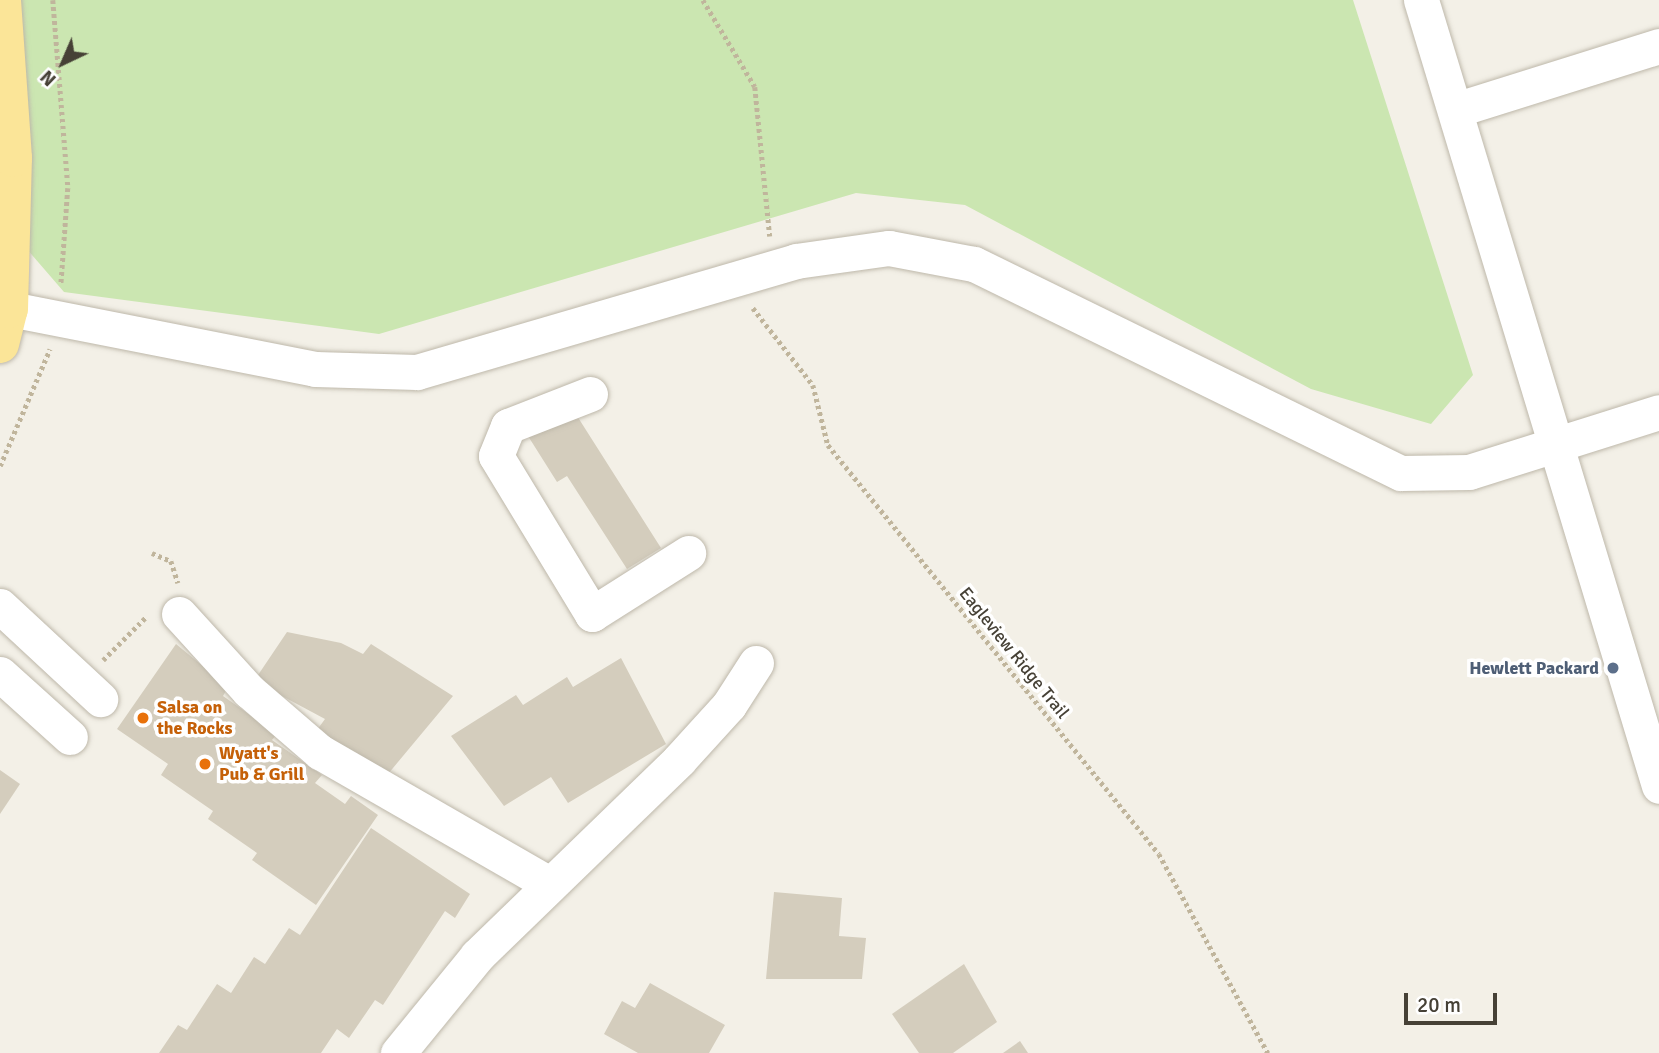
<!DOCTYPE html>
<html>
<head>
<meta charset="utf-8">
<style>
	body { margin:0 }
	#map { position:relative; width:1659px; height:1053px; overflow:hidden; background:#f3f0e7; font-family:Signika,sans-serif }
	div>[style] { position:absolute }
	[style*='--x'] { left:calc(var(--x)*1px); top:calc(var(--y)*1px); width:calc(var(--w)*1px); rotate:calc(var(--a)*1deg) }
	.green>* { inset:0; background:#cbe6b1 }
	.building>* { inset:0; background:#d4cdbd }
	.path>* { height:4.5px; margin-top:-2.25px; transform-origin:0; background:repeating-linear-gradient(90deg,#c0b59c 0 3.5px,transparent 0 7px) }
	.roads { filter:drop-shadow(0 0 2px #beb8aa) drop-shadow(0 0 2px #beb8aa) }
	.minor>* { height:35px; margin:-17.5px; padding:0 17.5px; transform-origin:17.5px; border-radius:17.5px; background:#fff }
	.major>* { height:38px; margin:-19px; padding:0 19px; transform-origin:19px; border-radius:19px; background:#fbe598 }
	.dots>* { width:19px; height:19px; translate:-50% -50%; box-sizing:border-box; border:4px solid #fff; border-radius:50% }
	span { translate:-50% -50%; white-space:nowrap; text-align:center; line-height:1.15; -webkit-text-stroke:7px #fff; paint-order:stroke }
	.street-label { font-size:18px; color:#464136 }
	.service-label { font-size:18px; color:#4e5e75; font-weight:700 }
	.right { translate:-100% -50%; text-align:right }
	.food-label { font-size:18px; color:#c56008; font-weight:700 }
	.left { translate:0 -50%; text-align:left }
	.north { position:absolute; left:28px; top:28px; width:70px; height:70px; -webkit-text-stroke:5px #fff; paint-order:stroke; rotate:224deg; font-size:19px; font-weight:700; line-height:28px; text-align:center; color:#464136 }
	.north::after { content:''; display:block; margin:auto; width:24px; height:32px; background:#464136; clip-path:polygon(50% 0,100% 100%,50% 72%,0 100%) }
	.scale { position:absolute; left:1404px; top:993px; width:93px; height:32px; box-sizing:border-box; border:4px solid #464136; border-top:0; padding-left:9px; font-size:21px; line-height:24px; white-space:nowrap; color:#464136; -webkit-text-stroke:5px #fff; paint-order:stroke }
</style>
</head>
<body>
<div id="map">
	<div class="green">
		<i style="clip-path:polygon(0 0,1353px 0,1473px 375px,1431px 424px,1311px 389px,965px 205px,856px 193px,379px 334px,64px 292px,13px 233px)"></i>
	</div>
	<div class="building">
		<i style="clip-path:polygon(572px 408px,661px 548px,627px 569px,567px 476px,557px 482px,528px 436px)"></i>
		<i style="clip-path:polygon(287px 632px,341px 643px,363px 654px,371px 644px,453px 696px,388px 774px,317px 730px,325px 719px,254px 681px)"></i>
		<i style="clip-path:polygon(176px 644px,228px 687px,223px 696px,277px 734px,272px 740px,322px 775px,315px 783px,345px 804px,351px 796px,378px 815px,316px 905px,252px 860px,257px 853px,208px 819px,213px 811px,161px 775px,168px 764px,117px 729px)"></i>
		<i style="clip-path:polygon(621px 658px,666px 744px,568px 803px,551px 777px,504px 806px,451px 736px,516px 695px,523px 705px,567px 677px,573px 687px)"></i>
		<i style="clip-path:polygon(0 770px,20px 784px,0 814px)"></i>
		<i style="clip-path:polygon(371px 828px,470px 894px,455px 918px,445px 911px,383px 1005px,375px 1000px,349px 1038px,337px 1029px,321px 1053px,159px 1053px,178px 1025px,187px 1030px,217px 984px,231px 993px,254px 957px,265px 964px,289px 928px,300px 935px)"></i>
		<i style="clip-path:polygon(774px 892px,842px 898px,839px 936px,866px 938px,862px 979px,766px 979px)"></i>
		<i style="clip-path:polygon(964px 964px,997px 1022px,953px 1053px,919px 1053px,892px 1014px)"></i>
		<i style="clip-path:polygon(650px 983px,725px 1025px,709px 1053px,638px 1053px,604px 1034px,622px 1001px,635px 1008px)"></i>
		<i style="clip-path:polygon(1020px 1041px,1028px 1053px,1003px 1053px)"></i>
	</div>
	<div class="path">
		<i style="--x:53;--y:0;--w:189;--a:85.4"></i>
		<i style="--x:68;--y:188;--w:97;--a:94.1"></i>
		<i style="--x:703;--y:0;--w:101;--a:59.1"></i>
		<i style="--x:755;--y:87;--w:150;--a:84.3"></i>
		<i style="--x:753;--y:308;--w:98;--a:52.1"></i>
		<i style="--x:813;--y:385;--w:62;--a:76"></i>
		<i style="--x:828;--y:445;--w:526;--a:51.02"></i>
		<i style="--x:1159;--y:854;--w:227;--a:61.3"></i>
		<i style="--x:0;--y:466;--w:127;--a:-66.9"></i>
		<i style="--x:152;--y:553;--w:21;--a:23"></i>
		<i style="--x:171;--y:561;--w:23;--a:72"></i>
		<i style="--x:103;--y:660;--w:61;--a:-45"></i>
	</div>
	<div class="roads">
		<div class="minor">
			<i style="--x:1421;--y:0;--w:821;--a:73.15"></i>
			<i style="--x:1455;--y:110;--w:214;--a:-17.4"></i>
			<i style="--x:0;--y:307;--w:321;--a:11.1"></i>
			<i style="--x:315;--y:369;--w:102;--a:1.7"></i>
			<i style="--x:417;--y:372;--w:395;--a:-16.3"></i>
			<i style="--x:796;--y:261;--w:94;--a:-8"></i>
			<i style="--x:889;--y:248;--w:86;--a:10.7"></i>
			<i style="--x:974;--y:264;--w:475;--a:26.1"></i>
			<i style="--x:1401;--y:473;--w:68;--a:-0.8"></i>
			<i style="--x:1469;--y:472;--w:199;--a:-17.5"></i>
			<i style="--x:590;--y:394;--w:88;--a:158.7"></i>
			<i style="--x:508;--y:426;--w:32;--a:112"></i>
			<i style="--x:496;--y:456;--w:185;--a:58.7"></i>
			<i style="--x:592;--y:614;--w:114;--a:-32.4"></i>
			<i style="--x:0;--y:606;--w:137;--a:42.9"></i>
			<i style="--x:179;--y:614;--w:104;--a:47.7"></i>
			<i style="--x:249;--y:691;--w:94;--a:40.7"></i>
			<i style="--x:320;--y:752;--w:265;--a:29.9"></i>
			<i style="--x:0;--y:674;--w:94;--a:42"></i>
			<i style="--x:398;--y:1053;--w:125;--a:-50.8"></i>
			<i style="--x:477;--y:956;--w:281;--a:-44.1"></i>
			<i style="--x:679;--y:760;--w:74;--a:-47.7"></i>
			<i style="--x:729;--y:705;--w:50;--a:-57.3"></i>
		</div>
		<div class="major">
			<i style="--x:0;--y:344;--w:36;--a:-76"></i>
			<i style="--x:9;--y:309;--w:151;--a:-88.5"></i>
			<i style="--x:13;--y:158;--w:158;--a:-94"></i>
		</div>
	</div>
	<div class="dots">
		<i style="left:1613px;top:668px;background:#5c6f8a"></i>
		<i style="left:143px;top:718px;background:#e8710a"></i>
		<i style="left:205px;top:764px;background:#e8710a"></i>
	</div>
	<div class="street-label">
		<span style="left:1014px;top:653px;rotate:51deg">Eagleview Ridge Trail</span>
	</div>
	<div class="service-label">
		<span class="right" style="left:1599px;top:668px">Hewlett Packard</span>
	</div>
	<div class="food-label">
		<span class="left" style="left:157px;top:718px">Salsa on<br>the Rocks</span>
		<span class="left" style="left:219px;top:764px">Wyatt's<br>Pub &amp; Grill</span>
	</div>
	<div class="north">N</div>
	<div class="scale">20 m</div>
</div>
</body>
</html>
